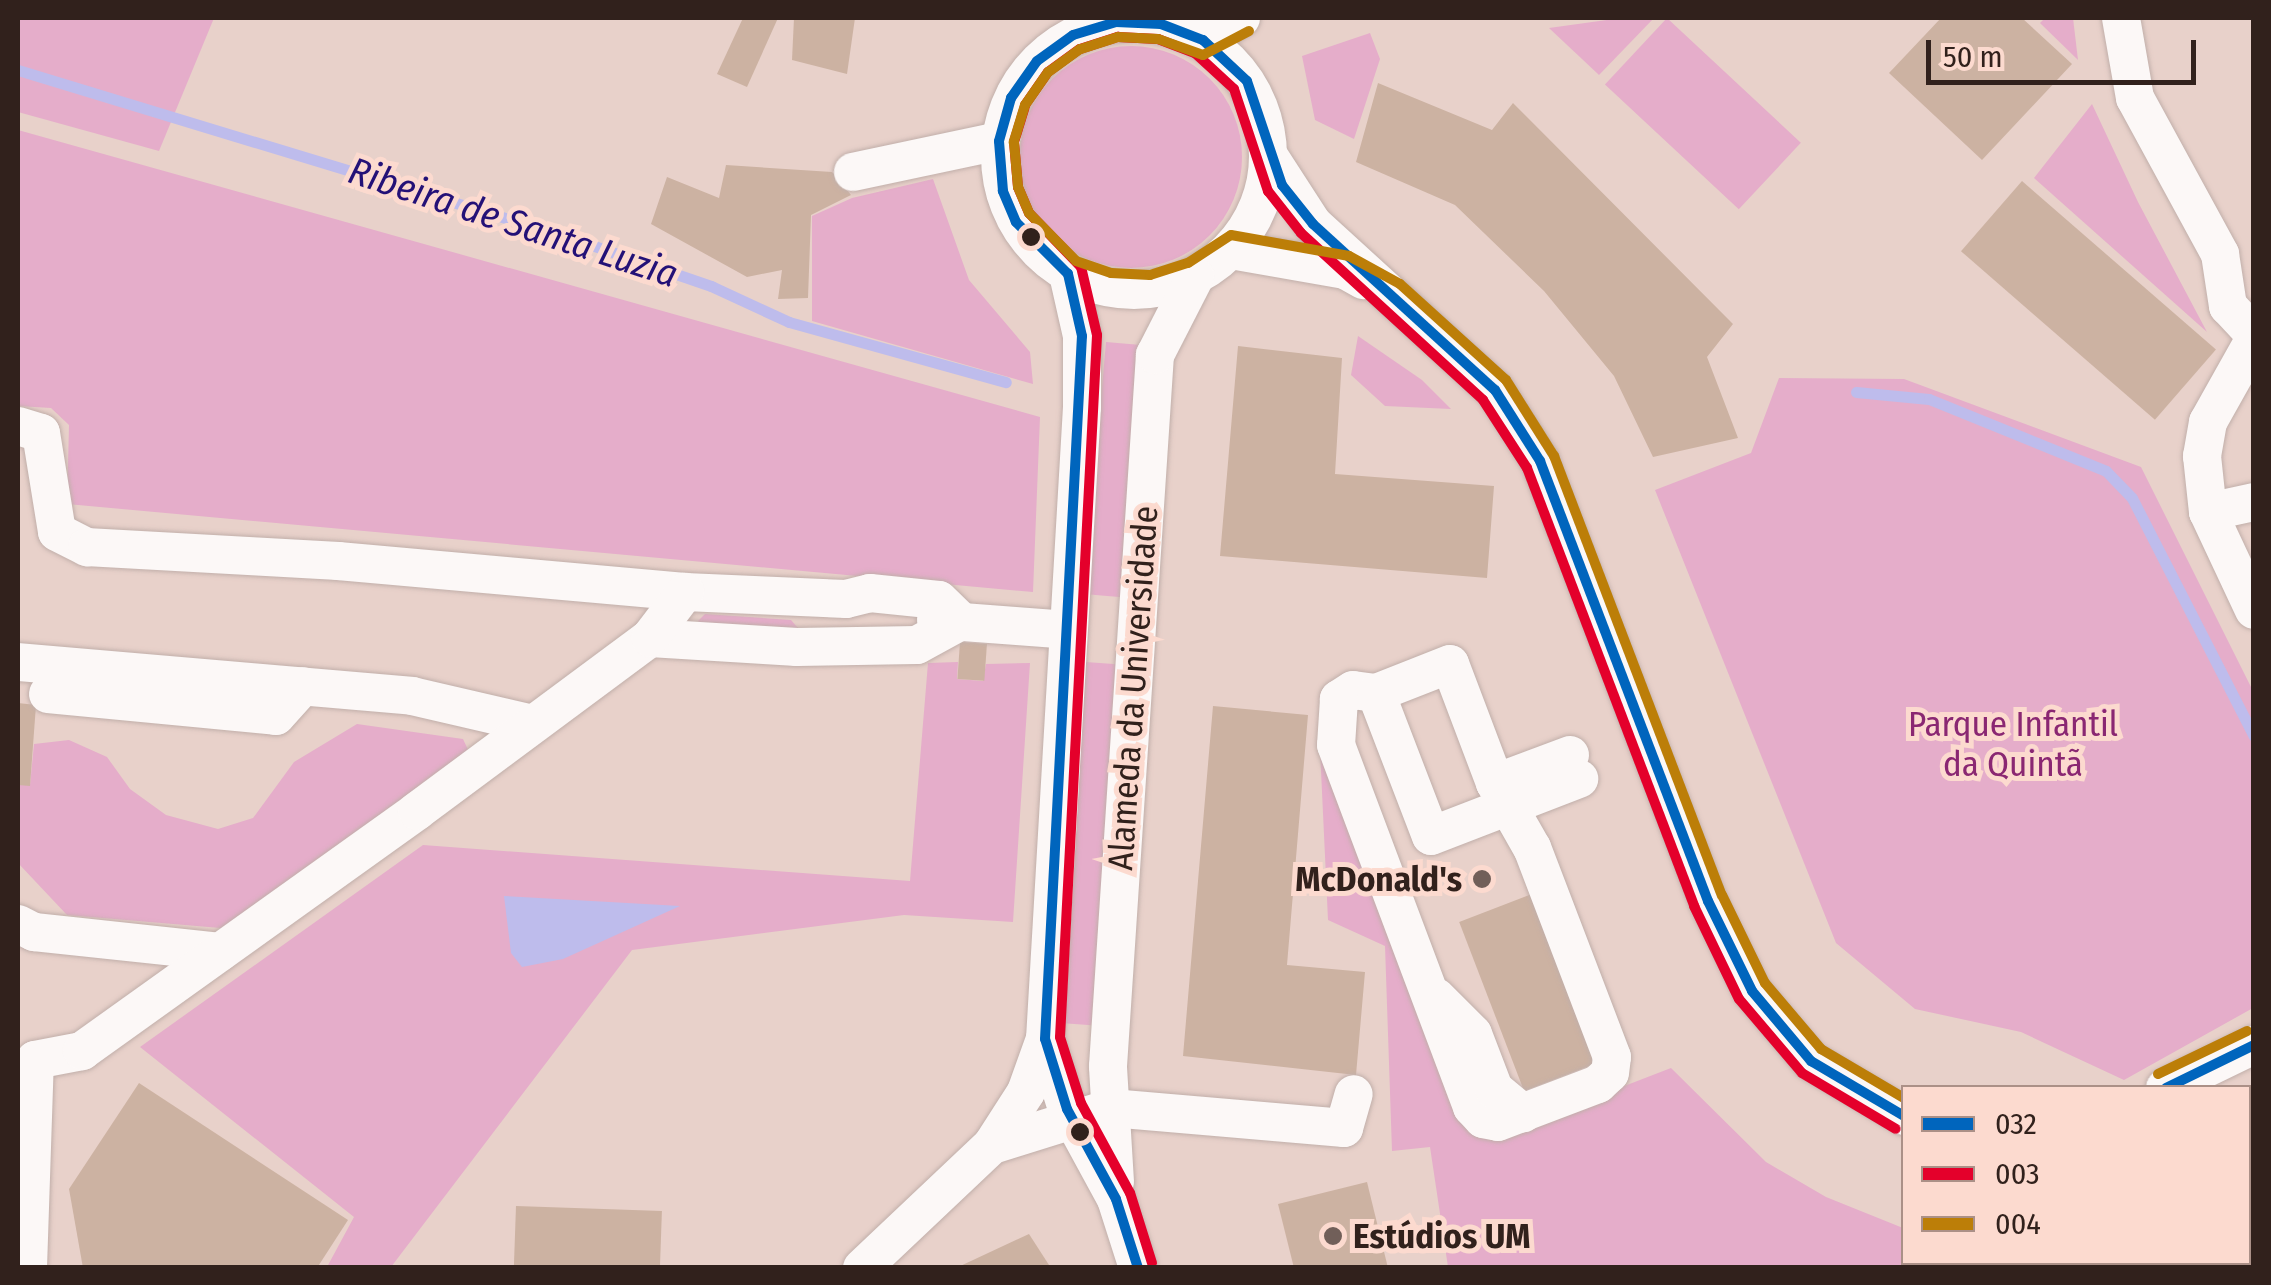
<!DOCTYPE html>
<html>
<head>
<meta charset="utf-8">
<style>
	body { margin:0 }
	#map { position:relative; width:2271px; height:1285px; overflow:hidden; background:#e8d1ca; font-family:"Fira Sans Condensed",sans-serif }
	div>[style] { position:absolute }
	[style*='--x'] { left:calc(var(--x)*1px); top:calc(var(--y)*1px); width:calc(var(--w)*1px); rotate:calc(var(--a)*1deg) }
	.green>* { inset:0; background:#e5adca; transform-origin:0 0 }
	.round { border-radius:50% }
	.water>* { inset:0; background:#bebcec }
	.stream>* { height:11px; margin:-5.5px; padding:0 5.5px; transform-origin:5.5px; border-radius:5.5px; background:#bebcec }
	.building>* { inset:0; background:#ccb2a2; transform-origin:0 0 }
	.roads { filter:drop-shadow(0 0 2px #c1afaa) drop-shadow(0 0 2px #c1afaa) }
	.minor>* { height:38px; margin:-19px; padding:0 19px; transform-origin:19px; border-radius:19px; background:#fcf8f7 }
	.minor>.ring { margin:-19px; padding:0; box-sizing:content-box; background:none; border:38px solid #fcf8f7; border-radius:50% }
	.bus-1>* { height:10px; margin:-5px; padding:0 5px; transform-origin:5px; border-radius:5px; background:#0065bd }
	.bus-2>* { height:10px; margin:-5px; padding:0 5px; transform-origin:5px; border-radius:5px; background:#e4002b }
	.bus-3>* { height:10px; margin:-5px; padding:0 5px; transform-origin:5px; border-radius:5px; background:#bc7e08 }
	.dots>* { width:28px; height:28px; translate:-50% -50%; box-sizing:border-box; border:5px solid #fcdacf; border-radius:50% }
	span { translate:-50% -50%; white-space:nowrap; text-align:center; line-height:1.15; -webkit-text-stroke:10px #fcdacf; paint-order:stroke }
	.street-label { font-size:35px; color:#31211c }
	.park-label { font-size:35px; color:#8a2772 }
	.poi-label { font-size:35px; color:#31211c; font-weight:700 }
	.right { translate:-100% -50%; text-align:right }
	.left { translate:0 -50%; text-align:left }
	.water-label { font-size:38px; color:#241177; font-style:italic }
	.frame { position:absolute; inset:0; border:20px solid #31211c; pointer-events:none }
	.legend { position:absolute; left:1901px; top:1085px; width:350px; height:180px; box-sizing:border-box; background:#fcdacf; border:2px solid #ab9087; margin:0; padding:12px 18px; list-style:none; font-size:30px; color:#31211c }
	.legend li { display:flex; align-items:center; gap:20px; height:50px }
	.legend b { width:50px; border:2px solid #ab9087 }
	.scale { position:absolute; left:1926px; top:40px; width:270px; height:45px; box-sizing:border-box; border:5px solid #31211c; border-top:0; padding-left:12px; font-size:30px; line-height:35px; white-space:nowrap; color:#31211c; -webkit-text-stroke:8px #fcdacf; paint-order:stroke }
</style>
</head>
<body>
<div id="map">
	<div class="green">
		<i style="clip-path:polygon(18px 18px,214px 18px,159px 151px,18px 112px)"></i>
		<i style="clip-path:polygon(1621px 18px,1654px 18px,1599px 75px,1549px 28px)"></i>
		<i style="left:1667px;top:18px;width:183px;height:91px;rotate:43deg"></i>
		<i style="clip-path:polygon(2045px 18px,2073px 18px,2078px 60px,2040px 23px)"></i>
		<i style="clip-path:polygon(1370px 33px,1380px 59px,1354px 139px,1315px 120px,1302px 56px)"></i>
		<i class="round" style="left:1020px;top:46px;width:222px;height:222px"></i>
		<i style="clip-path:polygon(2092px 104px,2138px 202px,2207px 332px,2034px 178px)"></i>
		<i style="clip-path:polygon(18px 130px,1040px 417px,1033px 592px,67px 504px,69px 425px,51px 408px,18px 406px)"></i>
		<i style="clip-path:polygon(933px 179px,969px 280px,1030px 352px,1033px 384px,812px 321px,812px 216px,852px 198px)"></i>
		<i style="clip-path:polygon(1358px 336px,1422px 380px,1451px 409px,1385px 406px,1351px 375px)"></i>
		<i style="left:1106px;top:342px;width:38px;height:253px;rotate:5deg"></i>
		<i style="clip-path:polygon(1779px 378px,1904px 379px,2141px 467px,2253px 691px,2253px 1008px,2124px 1080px,2021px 1032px,1915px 1009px,1836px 943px,1655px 490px,1751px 453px)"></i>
		<i style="clip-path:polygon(705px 614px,791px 620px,798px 628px,704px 626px,698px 621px)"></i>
		<i style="clip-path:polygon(958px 662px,957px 679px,983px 681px,986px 664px,1030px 663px,1013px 922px,904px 915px,632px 950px,391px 1267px,327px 1267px,354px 1217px,140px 1047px,423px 845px,910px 881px,928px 663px)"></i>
		<i style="left:1086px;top:662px;width:31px;height:362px;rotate:4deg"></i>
		<i style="clip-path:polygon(357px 724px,463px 739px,471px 756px,232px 929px,67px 915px,18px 863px,18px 785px,30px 785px,34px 744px,69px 740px,107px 757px,130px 789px,166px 815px,218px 829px,253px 818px,294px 762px)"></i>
		<i style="clip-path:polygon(1319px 728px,1495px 1136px,1671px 1068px,1766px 1162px,1826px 1197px,1903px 1228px,1904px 1262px,2248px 1262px,2249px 1237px,2253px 1267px,1448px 1267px,1430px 1147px,1392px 1151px,1385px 946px,1328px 920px)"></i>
	</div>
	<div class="water">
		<i style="clip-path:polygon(504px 896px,680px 906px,563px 959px,522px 967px,511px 953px)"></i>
	</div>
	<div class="stream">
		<i style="--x:18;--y:70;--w:578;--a:16.9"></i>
		<i style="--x:571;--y:238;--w:148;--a:18.9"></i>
		<i style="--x:711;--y:286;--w:86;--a:24.8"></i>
		<i style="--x:789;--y:322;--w:225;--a:15.5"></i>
		<i style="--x:1856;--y:392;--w:73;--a:5.5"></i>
		<i style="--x:1929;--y:399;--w:191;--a:22.1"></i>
		<i style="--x:2106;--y:471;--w:37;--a:46"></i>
		<i style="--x:2132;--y:498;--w:267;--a:62.9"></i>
	</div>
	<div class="building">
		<i style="clip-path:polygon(743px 18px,778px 18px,747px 87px,717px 74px)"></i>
		<i style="clip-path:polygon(794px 18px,855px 18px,847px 74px,792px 60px)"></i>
		<i style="clip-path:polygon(1941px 18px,2022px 18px,2072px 64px,1982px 160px,1889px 73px)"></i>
		<i style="clip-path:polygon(1378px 83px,1492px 130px,1513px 103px,1733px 324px,1707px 357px,1738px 438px,1653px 457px,1614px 376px,1544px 291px,1455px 205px,1356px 162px)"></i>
		<i style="clip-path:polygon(726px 165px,832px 172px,851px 195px,811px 215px,808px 298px,778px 299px,782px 270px,747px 277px,651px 224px,667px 177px,719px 198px)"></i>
		<i style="left:2022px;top:181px;width:257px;height:93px;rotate:41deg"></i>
		<i style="clip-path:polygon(1238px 346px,1342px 358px,1335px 474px,1494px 486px,1487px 578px,1220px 556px)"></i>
		<i style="left:960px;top:642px;width:27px;height:37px;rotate:4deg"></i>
		<i style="clip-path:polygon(18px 703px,36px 705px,30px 786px,18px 785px)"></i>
		<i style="clip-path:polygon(1213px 706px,1308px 715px,1287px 965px,1365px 972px,1356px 1075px,1183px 1056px)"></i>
		<i style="left:1532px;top:894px;width:181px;height:78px;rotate:69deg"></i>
		<i style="clip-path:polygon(139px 1083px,348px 1220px,317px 1268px,83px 1268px,69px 1189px)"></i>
		<i style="clip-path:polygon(1367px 1182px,1388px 1268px,1294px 1268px,1278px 1204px)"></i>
		<i style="left:516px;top:1206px;width:146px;height:62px;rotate:2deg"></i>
		<i style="clip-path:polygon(1029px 1234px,1049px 1265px,956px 1268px)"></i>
	</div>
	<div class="roads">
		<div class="minor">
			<i style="--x:2121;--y:18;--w:81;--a:80.1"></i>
			<i style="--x:2135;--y:98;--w:178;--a:61.4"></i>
			<i style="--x:2220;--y:254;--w:53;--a:81.3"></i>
			<i style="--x:2228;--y:306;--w:38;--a:47"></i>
			<i class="ring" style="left:1000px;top:22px;width:230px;height:230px"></i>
			<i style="--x:1203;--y:40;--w:44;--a:-30.1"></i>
			<i style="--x:1269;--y:156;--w:81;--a:57.1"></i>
			<i style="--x:1313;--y:224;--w:246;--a:42.4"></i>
			<i style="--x:1495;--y:390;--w:84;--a:57.6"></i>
			<i style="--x:1540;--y:461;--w:471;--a:69.1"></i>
			<i style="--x:1708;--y:901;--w:100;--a:63.9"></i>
			<i style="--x:1752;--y:991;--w:92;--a:49.9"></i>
			<i style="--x:1811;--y:1061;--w:108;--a:30.6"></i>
			<i style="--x:853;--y:172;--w:149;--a:-12"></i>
			<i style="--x:1231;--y:250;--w:116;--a:10"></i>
			<i style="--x:1345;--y:270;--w:21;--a:29"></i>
			<i style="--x:1068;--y:274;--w:64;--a:77.3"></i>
			<i style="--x:1082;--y:336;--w:71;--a:90"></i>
			<i style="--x:1082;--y:407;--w:633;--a:93.35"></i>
			<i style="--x:1045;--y:1039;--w:73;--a:72.6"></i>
			<i style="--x:1067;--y:1109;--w:102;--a:61.4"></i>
			<i style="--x:1116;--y:1199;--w:72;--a:72.3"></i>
			<i style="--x:2254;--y:340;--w:94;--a:119.3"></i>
			<i style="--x:2208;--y:422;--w:35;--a:100"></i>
			<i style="--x:2202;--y:456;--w:56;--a:83.9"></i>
			<i style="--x:2208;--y:512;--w:108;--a:64.9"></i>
			<i style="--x:18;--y:426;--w:24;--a:17"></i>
			<i style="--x:41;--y:433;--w:100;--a:80.8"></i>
			<i style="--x:57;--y:532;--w:34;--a:27"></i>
			<i style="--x:87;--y:547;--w:251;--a:3.2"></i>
			<i style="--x:338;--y:561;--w:348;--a:5.1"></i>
			<i style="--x:685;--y:592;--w:161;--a:2.5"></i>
			<i style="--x:846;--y:599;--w:25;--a:-14"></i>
			<i style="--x:870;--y:593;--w:69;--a:5.8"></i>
			<i style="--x:939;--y:600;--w:30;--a:44"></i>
			<i style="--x:2208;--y:512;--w:47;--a:-12.3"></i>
			<i style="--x:936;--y:620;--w:132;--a:4.3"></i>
			<i style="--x:650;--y:638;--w:147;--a:3.5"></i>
			<i style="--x:797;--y:647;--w:120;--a:-1"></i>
			<i style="--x:917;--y:645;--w:50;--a:-28.6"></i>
			<i style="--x:18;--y:662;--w:395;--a:4.9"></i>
			<i style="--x:412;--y:696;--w:124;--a:13"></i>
			<i style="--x:1376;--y:693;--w:23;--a:-173"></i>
			<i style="--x:1353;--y:690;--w:17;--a:147"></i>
			<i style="--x:1339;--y:699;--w:46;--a:93.7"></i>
			<i style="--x:1336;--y:745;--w:387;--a:69.4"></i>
			<i style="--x:1472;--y:1107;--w:16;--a:47"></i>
			<i style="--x:1483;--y:1119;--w:15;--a:11"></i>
			<i style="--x:1498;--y:1122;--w:107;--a:-20.8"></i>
			<i style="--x:1598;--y:1084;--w:16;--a:-43"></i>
			<i style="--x:1610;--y:1073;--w:16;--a:-83"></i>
			<i style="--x:1612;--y:1057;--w:224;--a:-110.9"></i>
			<i style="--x:1532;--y:848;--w:75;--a:-119.6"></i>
			<i style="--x:48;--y:694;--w:229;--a:5.5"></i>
			<i style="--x:276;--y:716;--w:40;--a:-48"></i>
			<i style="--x:1570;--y:755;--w:80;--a:159.5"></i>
			<i style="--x:1495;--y:783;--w:127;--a:-110.7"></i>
			<i style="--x:1450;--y:664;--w:79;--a:158.6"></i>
			<i style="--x:1376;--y:693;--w:153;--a:69"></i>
			<i style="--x:1431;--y:836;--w:159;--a:-21.1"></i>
			<i style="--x:18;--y:924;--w:18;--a:27"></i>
			<i style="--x:34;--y:932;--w:187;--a:6.1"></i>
			<i style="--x:1436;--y:997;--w:52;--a:45"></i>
			<i style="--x:1473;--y:1034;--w:59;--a:69.1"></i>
			<i style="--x:1494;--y:1089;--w:38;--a:40"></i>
			<i style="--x:2165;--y:1088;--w:99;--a:-25.8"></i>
			<i style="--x:992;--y:1145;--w:125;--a:-17.3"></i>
			<i style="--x:1111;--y:1108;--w:234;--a:4.9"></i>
			<i style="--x:1344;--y:1128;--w:35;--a:-74"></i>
			<i style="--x:1115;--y:1182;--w:116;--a:-93.5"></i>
			<i style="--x:1108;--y:1066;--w:713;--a:-86.22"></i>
			<i style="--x:1155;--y:355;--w:88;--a:-62.9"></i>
			<i style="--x:28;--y:1268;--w:208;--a:-88.1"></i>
			<i style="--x:35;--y:1060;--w:48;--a:-10.8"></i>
			<i style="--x:82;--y:1051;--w:412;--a:-35.6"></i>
			<i style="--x:417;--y:811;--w:290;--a:-36.6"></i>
			<i style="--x:650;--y:638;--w:58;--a:-52.7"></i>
			<i style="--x:862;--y:1268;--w:179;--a:-43.4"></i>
			<i style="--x:992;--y:1145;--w:63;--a:-57.3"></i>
			<i style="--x:1026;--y:1092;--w:56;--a:-70.3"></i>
		</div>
	</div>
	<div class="bus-1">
		<i style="--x:2166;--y:1088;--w:98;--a:-26"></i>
		<i style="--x:1138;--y:1268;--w:72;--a:-107.7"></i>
		<i style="--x:1116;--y:1199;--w:102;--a:-118.6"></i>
		<i style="--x:1067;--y:1109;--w:73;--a:-107.4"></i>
		<i style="--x:1045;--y:1039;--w:704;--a:-86.99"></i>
		<i style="--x:1082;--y:336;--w:64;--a:-102.7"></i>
		<i style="--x:1068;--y:274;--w:74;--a:-135"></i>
		<i style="--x:1016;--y:222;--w:34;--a:-113"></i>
		<i style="--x:1003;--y:191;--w:50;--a:-94.6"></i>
		<i style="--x:999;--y:141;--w:45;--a:-74.4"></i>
		<i style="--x:1011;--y:98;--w:45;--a:-54.9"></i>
		<i style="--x:1037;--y:61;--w:44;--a:-35.8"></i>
		<i style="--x:1073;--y:35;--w:45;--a:-16.8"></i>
		<i style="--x:1116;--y:22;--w:45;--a:2.5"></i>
		<i style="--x:1161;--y:24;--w:45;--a:20.9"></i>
		<i style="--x:1203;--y:40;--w:60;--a:43"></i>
		<i style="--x:1247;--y:81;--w:110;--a:71.4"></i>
		<i style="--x:1282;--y:185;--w:50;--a:51.5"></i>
		<i style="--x:1313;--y:224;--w:246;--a:42.4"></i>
		<i style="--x:1495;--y:390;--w:84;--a:57.6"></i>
		<i style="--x:1540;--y:461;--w:471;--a:69.1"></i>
		<i style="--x:1708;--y:901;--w:100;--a:63.9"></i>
		<i style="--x:1752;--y:991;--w:92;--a:49.9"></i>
		<i style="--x:1811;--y:1061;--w:108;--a:30.6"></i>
	</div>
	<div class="bus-2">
		<i style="--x:1152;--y:1263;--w:73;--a:-107.4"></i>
		<i style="--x:1130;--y:1193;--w:102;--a:-118.6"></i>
		<i style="--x:1081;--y:1103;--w:69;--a:-107.7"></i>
		<i style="--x:1060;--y:1037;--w:703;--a:-86.98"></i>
		<i style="--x:1097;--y:335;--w:70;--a:-103.2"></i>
		<i style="--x:1081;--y:267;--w:75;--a:-133.9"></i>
		<i style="--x:1029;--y:213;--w:28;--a:-113"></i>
		<i style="--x:1018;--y:187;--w:45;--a:-95.1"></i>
		<i style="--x:1014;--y:142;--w:39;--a:-73"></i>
		<i style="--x:1025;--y:105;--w:40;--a:-55.1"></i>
		<i style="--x:1048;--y:72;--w:39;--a:-36"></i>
		<i style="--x:1080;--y:49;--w:40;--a:-18"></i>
		<i style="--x:1118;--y:37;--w:40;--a:2.9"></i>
		<i style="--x:1158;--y:39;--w:40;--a:21"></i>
		<i style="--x:1195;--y:53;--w:53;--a:42.7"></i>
		<i style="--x:1234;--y:89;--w:108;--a:71.6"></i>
		<i style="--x:1268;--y:191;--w:53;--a:51.8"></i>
		<i style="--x:1301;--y:233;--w:247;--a:42.5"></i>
		<i style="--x:1483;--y:400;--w:81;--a:57.1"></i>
		<i style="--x:1527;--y:468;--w:469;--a:69.1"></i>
		<i style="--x:1694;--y:906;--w:103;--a:64.2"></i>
		<i style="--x:1739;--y:999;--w:97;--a:49.6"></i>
		<i style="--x:1802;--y:1073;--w:109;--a:30.8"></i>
	</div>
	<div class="bus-3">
		<i style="--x:1249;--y:31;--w:52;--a:152.4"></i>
		<i style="--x:1203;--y:55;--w:48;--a:-160.4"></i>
		<i style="--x:1158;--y:39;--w:40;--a:-177.1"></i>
		<i style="--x:1118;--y:37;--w:40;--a:162"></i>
		<i style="--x:1080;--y:49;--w:39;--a:144"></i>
		<i style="--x:1048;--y:72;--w:40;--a:124.9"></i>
		<i style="--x:1025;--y:105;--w:39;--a:107"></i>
		<i style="--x:1014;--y:142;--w:45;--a:84.9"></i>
		<i style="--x:1018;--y:187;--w:28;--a:67"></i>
		<i style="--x:1029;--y:213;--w:67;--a:45.6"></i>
		<i style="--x:1076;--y:261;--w:37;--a:19"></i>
		<i style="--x:1111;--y:273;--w:39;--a:3"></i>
		<i style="--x:1150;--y:275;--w:40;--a:-18"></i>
		<i style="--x:1188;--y:263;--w:51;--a:-33.1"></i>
		<i style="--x:1231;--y:235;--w:120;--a:10.1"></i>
		<i style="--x:1349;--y:256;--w:58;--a:28.8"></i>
		<i style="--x:1400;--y:284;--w:143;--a:42.2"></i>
		<i style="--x:1506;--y:380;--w:90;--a:57.7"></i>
		<i style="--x:1554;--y:456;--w:470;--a:69.1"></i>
		<i style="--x:1722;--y:895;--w:98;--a:64"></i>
		<i style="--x:1765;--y:983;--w:87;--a:49.7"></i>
		<i style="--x:1821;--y:1049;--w:96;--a:30.6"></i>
		<i style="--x:2158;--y:1074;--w:99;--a:-25.8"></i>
	</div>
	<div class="dots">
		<i style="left:1031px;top:237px;background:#31211c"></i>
		<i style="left:1482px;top:879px;background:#715f59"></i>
		<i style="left:1080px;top:1132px;background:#31211c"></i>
		<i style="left:1333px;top:1236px;background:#715f59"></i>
	</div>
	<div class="street-label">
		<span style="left:1133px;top:688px;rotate:-86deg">Alameda da Universidade</span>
	</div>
	<div class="park-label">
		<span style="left:2013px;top:744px">Parque Infantil<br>da Quintã</span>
	</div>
	<div class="poi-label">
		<span class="right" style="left:1462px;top:879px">McDonald's</span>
		<span class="left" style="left:1353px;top:1236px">Estúdios UM</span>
	</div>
	<div class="water-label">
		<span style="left:513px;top:223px;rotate:18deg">Ribeira de Santa Luzia</span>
	</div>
	<div class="frame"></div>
	<ul class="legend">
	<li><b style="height:12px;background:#0065bd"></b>032</li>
	<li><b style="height:12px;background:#e4002b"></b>003</li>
	<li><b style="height:12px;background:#bc7e08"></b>004</li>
	</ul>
	<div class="scale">50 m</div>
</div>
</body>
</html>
